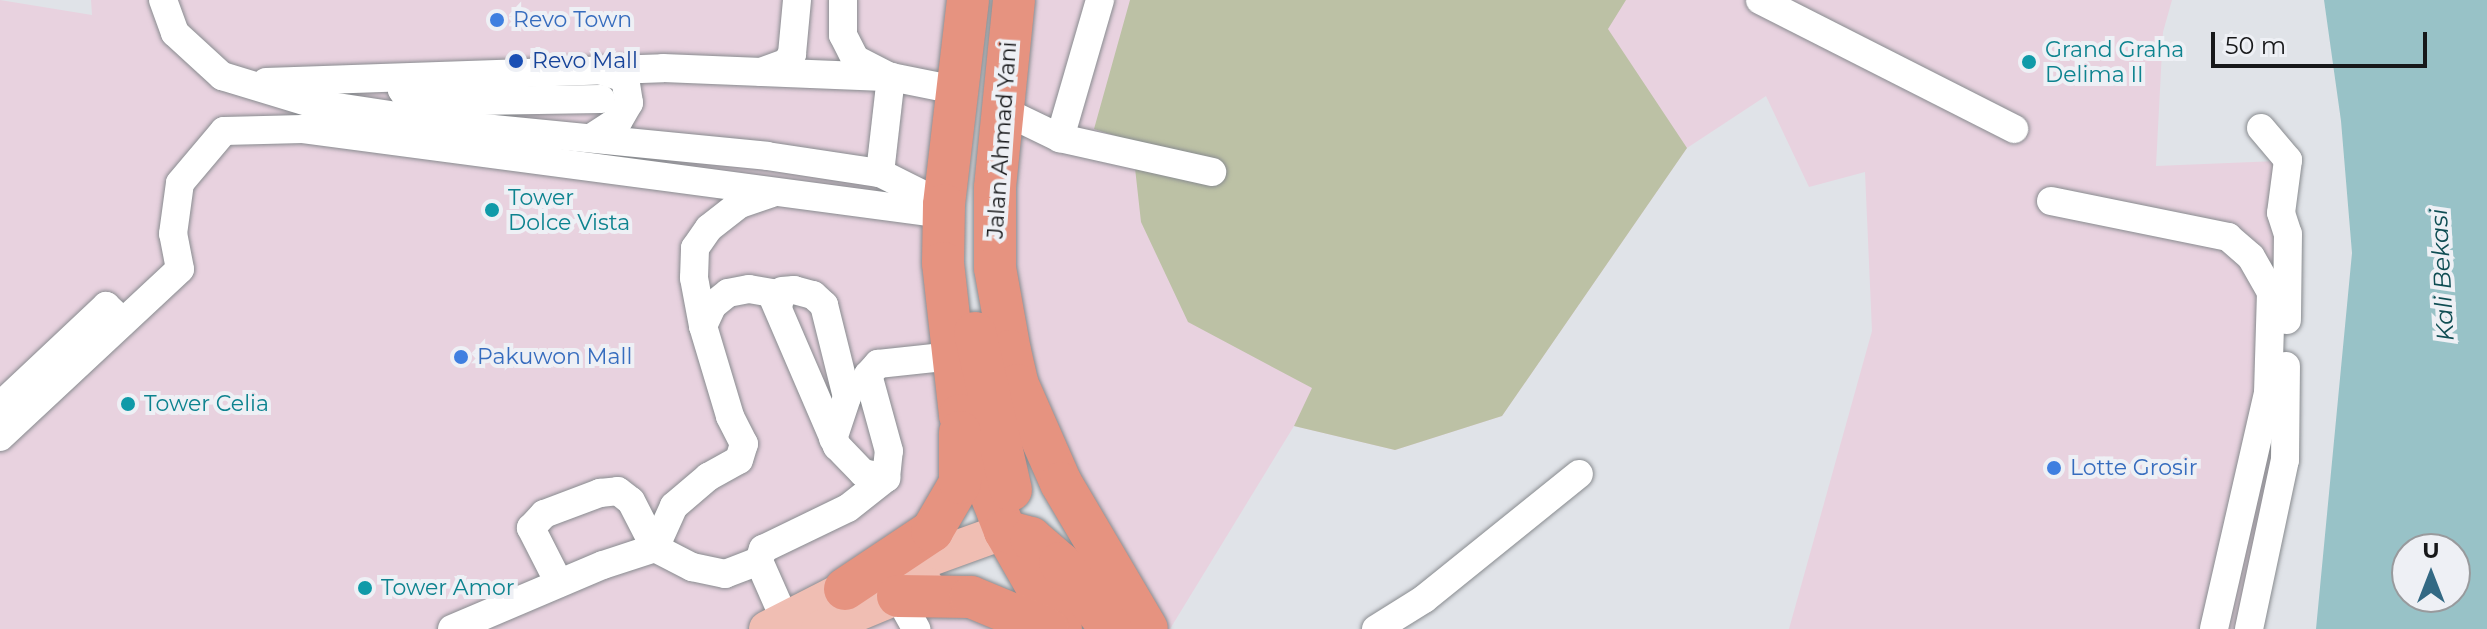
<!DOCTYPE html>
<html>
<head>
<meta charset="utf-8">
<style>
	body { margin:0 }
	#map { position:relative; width:2487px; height:629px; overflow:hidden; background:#e0e3e8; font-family:Montserrat,sans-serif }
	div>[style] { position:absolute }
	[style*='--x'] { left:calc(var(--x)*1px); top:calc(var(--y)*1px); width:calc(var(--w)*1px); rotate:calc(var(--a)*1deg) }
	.commercial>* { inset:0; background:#e8d2df }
	.green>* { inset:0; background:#bcc1a5 }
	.water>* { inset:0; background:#98c2c7 }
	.roads { filter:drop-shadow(0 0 2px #888b8f) drop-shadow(0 0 2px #888b8f) }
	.minor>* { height:28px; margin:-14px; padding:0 14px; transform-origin:14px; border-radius:14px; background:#fff }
	.major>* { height:36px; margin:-18px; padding:0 18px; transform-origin:18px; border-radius:18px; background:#f0beb3 }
	.highway>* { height:42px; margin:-21px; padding:0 21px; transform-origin:21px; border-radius:21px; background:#e69380 }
	.dots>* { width:22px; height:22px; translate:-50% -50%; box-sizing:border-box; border:4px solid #eef0f5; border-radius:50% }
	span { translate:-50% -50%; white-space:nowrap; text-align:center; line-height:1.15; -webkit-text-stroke:8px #eef0f5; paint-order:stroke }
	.shop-label { font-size:22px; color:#366cbe }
	.left { translate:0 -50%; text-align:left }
	.culture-label { font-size:22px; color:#0d838f }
	.transit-label { font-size:22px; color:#164399 }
	.street-label { font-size:22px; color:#17181a }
	.water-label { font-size:24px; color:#0f4d53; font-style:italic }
	.north { position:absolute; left:2391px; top:533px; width:80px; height:80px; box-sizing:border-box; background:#eef0f5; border:2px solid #989a9d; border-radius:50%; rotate:0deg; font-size:22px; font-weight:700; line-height:32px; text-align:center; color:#17181a }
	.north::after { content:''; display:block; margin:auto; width:28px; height:36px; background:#336984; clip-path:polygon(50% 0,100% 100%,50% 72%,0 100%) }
	.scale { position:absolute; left:2211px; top:32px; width:216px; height:36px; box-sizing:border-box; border:4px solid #17181a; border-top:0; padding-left:10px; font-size:24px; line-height:28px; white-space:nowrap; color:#17181a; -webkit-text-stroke:6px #eef0f5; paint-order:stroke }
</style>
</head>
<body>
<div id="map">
	<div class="commercial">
		<i style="clip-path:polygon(0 0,92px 15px,91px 0,968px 0,960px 415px,932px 531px,767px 629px,0 629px)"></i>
		<i style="clip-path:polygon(1014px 0,2172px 0,2163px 32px,2156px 166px,2277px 161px,2283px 245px,2278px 459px,2241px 629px,1789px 629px,1872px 331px,1865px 172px,1809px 187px,1766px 96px,1687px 148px,1502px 416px,1395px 450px,1294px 426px,1170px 629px,1147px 629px,1010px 351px)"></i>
		<i style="clip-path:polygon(898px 596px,1048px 629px,819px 629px)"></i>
	</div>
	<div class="green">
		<i style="clip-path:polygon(1130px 0,1626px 0,1608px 29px,1687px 148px,1502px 416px,1395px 450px,1294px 426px,1312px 388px,1188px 322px,1141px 222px,1132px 141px,1094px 129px)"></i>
	</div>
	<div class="water">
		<i style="clip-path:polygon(evenodd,2324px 0,2487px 0,2487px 629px,2316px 629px,2352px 253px,2341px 121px,2324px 0,2407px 549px,2455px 549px,2455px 597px,2407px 597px,2407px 549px)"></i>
	</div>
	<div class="roads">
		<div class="minor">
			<i style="--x:163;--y:0;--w:35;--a:70"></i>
			<i style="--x:175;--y:33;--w:64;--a:42.5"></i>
			<i style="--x:222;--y:76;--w:93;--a:16.9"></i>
			<i style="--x:311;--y:103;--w:154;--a:8.6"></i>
			<i style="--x:463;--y:126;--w:305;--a:5.6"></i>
			<i style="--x:767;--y:156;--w:114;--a:8.6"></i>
			<i style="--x:880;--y:173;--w:72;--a:26.6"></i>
			<i style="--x:843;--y:0;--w:35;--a:90"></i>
			<i style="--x:843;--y:35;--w:27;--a:63"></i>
			<i style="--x:855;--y:59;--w:35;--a:27"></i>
			<i style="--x:1100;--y:0;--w:144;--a:106.2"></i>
			<i style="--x:1060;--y:138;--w:156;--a:12.6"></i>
			<i style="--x:1760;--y:0;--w:285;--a:26.9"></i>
			<i style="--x:761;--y:72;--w:27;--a:-20"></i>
			<i style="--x:786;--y:63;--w:11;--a:-56"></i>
			<i style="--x:792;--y:54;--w:54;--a:-84.7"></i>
			<i style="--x:266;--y:82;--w:397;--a:-2"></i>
			<i style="--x:663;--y:68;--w:228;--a:2.3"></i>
			<i style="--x:891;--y:77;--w:66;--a:11.3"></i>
			<i style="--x:403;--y:86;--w:4;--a:104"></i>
			<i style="--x:402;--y:90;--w:14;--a:56"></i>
			<i style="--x:410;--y:102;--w:191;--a:-0.9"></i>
			<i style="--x:1002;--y:110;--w:64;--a:25.8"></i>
			<i style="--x:2261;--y:128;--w:42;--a:49.8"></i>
			<i style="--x:2288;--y:160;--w:53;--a:97.5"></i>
			<i style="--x:2281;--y:213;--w:22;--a:72"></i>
			<i style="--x:2288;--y:234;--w:86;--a:90.7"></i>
			<i style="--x:591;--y:138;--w:33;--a:-33"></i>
			<i style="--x:619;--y:120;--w:20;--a:-60"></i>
			<i style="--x:629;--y:103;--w:25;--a:-99"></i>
			<i style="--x:625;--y:78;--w:24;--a:-163"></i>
			<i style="--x:880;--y:173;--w:97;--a:-83.5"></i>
			<i style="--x:2051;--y:201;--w:181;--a:11.5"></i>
			<i style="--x:2228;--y:237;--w:30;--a:41"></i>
			<i style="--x:2251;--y:257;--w:40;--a:60.3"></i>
			<i style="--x:2271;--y:292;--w:101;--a:91.7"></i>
			<i style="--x:2268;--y:393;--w:242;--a:102.9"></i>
			<i style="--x:778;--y:307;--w:16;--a:-76"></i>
			<i style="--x:782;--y:291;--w:12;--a:-5"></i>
			<i style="--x:794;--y:290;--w:20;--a:15"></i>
			<i style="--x:813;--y:295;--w:15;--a:42"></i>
			<i style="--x:824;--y:305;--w:95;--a:76"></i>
			<i style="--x:847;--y:397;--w:44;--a:108.4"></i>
			<i style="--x:703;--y:326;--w:49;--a:-100.6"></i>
			<i style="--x:694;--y:278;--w:30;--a:-88"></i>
			<i style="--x:695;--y:248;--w:24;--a:-55"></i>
			<i style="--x:709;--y:228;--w:39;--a:-38"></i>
			<i style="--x:740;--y:204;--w:34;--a:-19"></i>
			<i style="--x:0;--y:406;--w:146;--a:-43.3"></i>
			<i style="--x:106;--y:306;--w:23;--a:43"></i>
			<i style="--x:0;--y:437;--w:246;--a:-43"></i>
			<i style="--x:180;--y:269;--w:36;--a:-101"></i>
			<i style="--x:173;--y:234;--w:51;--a:-82.2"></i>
			<i style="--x:180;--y:183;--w:68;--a:-49.8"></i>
			<i style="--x:224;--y:131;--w:79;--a:-1.5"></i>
			<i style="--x:303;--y:129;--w:647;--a:7.55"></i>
			<i style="--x:559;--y:583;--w:62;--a:-117"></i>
			<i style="--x:531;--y:528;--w:19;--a:-47"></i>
			<i style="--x:544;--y:514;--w:60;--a:-20.6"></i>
			<i style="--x:600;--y:493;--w:18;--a:-6"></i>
			<i style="--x:618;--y:491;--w:16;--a:38"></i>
			<i style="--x:631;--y:501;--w:53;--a:62.9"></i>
			<i style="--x:655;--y:548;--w:42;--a:27.2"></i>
			<i style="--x:692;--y:567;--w:34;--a:12"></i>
			<i style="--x:725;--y:574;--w:36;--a:-21"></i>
			<i style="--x:898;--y:596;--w:38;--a:61"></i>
			<i style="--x:785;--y:620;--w:64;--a:-113.8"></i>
			<i style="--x:759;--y:561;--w:13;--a:-72"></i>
			<i style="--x:763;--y:549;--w:94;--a:-25.8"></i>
			<i style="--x:848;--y:508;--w:48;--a:-38.3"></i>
			<i style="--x:886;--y:478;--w:27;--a:-84"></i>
			<i style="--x:889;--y:451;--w:79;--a:-105.4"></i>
			<i style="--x:868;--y:375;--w:15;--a:-48"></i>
			<i style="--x:878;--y:364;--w:75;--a:-6.1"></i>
			<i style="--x:452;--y:629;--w:164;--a:-23"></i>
			<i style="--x:603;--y:565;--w:55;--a:-18.1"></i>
			<i style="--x:655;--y:548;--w:46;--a:-65.7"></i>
			<i style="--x:674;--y:506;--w:45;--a:-40.5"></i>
			<i style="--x:708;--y:477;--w:35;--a:-29"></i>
			<i style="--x:739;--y:460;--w:17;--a:-73"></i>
			<i style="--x:744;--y:444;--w:31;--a:-117"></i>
			<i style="--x:730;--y:416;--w:94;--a:-106.7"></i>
			<i style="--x:703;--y:326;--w:23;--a:-65"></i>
			<i style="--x:713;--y:305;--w:19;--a:-39"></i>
			<i style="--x:728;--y:293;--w:21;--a:-11"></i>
			<i style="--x:749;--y:289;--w:22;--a:10"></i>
			<i style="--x:771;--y:293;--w:167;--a:66.7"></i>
			<i style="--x:837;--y:446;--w:37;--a:46"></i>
			<i style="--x:863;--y:473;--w:24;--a:12"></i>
			<i style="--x:1376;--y:629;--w:57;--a:-32"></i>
			<i style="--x:1424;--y:599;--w:199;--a:-38.9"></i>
			<i style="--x:2249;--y:629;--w:173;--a:-78"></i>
			<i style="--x:2285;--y:460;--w:94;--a:-89.4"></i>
		</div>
		<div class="major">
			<i style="--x:767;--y:629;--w:88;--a:-27.1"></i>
			<i style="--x:845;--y:589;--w:170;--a:-19.9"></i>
			<i style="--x:819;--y:629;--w:115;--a:-22.5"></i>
		</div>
		<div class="highway">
			<i style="--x:968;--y:0;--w:206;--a:96.7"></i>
			<i style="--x:944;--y:205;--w:58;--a:91"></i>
			<i style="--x:943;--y:263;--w:153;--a:83.6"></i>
			<i style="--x:960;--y:415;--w:124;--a:68.8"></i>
			<i style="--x:1005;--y:531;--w:113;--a:60.3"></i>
			<i style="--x:1014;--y:0;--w:189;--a:95.8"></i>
			<i style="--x:995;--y:188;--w:80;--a:90"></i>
			<i style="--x:995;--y:268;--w:84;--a:79.8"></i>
			<i style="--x:1010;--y:351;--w:35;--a:77"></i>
			<i style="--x:1018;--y:385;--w:107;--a:66.3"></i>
			<i style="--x:1061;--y:483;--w:169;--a:59.5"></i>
			<i style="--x:975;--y:333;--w:161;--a:77.1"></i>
			<i style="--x:1005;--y:531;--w:27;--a:15"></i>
			<i style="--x:1031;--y:538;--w:38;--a:41"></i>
			<i style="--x:1060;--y:563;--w:83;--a:52.3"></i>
			<i style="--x:845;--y:589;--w:105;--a:-33.7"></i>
			<i style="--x:932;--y:531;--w:56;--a:-59.7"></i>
			<i style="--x:960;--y:483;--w:51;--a:-90"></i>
			<i style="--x:898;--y:596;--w:73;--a:0.8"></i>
			<i style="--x:971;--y:597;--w:83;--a:22.6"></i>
		</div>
	</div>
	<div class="dots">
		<i style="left:497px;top:20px;background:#3f7fe0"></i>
		<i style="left:516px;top:61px;background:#1a4fb4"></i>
		<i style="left:2029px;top:62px;background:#0f9aa8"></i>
		<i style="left:492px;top:210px;background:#0f9aa8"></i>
		<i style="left:461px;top:357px;background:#3f7fe0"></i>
		<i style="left:128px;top:404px;background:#0f9aa8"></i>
		<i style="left:2054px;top:468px;background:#3f7fe0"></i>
		<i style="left:365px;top:588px;background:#0f9aa8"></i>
	</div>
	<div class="shop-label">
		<span class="left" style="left:513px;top:20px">Revo Town</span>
		<span class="left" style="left:477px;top:357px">Pakuwon Mall</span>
		<span class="left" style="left:2070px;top:468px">Lotte Grosir</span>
	</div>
	<div class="culture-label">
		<span class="left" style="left:2045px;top:62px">Grand Graha<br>Delima II</span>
		<span class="left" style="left:508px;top:210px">Tower<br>Dolce Vista</span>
		<span class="left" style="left:144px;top:404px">Tower Celia</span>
		<span class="left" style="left:381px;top:588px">Tower Amor</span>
	</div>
	<div class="transit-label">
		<span class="left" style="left:532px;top:61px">Revo Mall</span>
	</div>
	<div class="street-label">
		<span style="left:1002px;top:140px;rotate:-86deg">Jalan Ahmad Yani</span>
	</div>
	<div class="water-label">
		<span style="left:2442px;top:275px;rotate:-93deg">Kali Bekasi</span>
	</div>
	<div class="north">U</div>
	<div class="scale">50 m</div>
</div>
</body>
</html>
